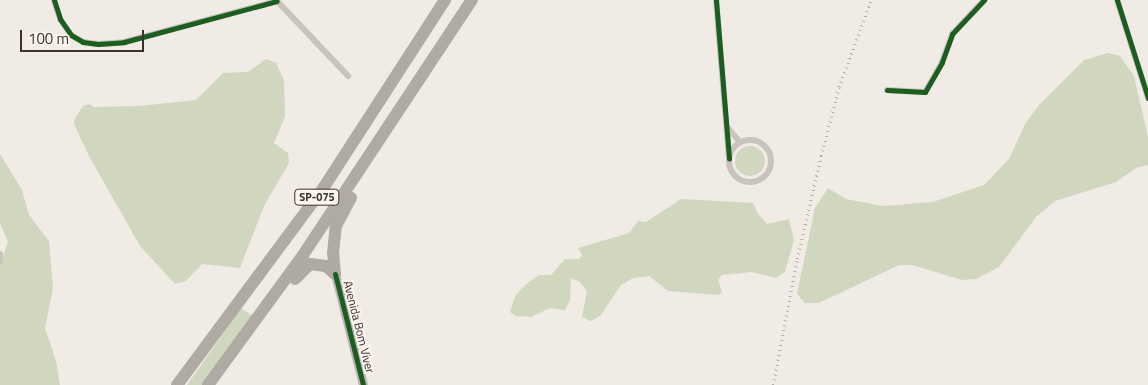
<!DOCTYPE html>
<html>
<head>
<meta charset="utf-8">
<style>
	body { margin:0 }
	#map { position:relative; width:1148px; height:385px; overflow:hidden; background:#f0ebe5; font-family:"Titillium Web",sans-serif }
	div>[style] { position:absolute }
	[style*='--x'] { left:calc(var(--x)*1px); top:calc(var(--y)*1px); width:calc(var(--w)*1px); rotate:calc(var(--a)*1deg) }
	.green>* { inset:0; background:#d1d6bf; transform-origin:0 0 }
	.round { border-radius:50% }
	.street>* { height:6px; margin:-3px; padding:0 3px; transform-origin:3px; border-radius:3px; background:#c9c3be }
	.street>.ring { margin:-3px; padding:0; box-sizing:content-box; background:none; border:6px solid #c9c3be; border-radius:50% }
	.secondary>* { height:9px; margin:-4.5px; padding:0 4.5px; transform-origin:4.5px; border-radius:4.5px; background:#bab3ae }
	.highway>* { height:12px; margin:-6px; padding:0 6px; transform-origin:6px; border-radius:6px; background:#afaaa4 }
	.rail>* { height:2.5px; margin-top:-1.25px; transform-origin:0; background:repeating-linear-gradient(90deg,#b1aca8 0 1px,transparent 0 5px) }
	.cycleway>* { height:5px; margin:-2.5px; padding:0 2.5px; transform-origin:2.5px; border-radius:2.5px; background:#1b5e20 }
	span { translate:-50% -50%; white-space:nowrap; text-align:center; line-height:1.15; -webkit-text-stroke:4px #fbf5ee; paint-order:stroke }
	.shield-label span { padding:1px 4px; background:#fbf5ee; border:1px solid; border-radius:4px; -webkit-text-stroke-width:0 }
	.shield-label { font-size:11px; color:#3b302b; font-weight:700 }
	.street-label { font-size:12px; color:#3b302b }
	.scale { position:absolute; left:20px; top:30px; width:124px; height:22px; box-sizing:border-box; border:2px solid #3b302b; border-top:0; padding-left:6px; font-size:15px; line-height:18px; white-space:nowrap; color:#3b302b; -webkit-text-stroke:4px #fbf5ee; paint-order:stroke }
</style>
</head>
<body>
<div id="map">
	<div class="green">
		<i style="clip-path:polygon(1108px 53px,1120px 56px,1134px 76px,1148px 137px,1148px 165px,1136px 168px,1116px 182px,1055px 201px,1036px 217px,999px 267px,976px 279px,962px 280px,912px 265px,899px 265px,819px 303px,805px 303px,797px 294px,815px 208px,828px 188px,846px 199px,883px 206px,933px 202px,984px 185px,1009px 159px,1025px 124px,1039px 105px,1084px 60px)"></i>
		<i style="clip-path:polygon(266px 59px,276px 63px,284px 80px,285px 116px,274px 143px,288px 153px,289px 163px,264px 206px,240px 268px,202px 264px,186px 281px,175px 284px,140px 246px,89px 156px,74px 124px,75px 118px,83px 106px,89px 104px,94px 107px,139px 106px,196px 100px,223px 73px,248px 72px)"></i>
		<i class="round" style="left:735px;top:146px;width:30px;height:30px"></i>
		<i style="clip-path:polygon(0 154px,22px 190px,29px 215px,49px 241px,53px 288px,45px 328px,56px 361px,60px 385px,0 385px,0 265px,8px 242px,0 223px)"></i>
		<i style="clip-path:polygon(681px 199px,753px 203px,758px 214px,767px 224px,789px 219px,794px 240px,785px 272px,776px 278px,752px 272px,722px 275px,718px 280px,722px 292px,719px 295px,668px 291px,649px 276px,633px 278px,621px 285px,600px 316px,591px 321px,582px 317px,587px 291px,580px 282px,571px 278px,570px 300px,565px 310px,550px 308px,531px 317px,516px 316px,510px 312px,515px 296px,526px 284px,539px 275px,551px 275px,565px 259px,579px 259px,582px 255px,578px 248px,629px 233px,638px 221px,646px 222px)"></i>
		<i style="left:241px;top:308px;width:16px;height:97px;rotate:35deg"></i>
	</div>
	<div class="street">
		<i style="--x:54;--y:0;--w:20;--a:72"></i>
		<i style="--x:60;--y:19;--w:19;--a:55"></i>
		<i style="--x:71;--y:35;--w:14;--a:30"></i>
		<i style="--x:83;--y:42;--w:15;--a:8"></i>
		<i style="--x:98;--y:44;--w:26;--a:-4"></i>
		<i style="--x:124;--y:42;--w:158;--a:-15"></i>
		<i style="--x:276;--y:0;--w:105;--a:46.5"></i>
		<i style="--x:716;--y:0;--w:159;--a:85.3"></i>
		<i style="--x:1117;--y:0;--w:103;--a:72.4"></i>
		<i style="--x:887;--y:90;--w:38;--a:3"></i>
		<i style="--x:925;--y:92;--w:34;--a:-60"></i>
		<i style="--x:942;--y:62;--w:30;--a:-70"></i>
		<i style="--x:952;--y:34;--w:47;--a:-46.7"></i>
		<i style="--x:727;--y:127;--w:20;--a:49"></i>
		<i class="ring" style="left:729px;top:140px;width:36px;height:36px"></i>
		<i style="--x:0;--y:254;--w:7;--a:90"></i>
	</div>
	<div class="secondary">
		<i style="--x:335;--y:274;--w:114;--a:75.8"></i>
	</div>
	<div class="highway">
		<i style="--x:335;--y:274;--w:21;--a:-95"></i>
		<i style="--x:333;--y:253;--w:27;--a:-84"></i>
		<i style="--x:336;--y:226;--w:32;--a:-62"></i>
		<i style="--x:295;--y:279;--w:21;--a:-45"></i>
		<i style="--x:310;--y:264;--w:16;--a:7"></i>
		<i style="--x:326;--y:266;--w:12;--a:42"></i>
		<i style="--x:177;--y:385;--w:247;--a:-53.4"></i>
		<i style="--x:324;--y:187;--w:223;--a:-57.1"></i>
		<i style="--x:208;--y:385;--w:161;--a:-53.8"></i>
		<i style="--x:303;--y:255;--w:306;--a:-56.5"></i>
	</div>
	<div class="rail">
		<i style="--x:773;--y:385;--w:128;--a:-79.2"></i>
		<i style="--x:797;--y:259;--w:106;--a:-76.9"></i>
		<i style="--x:821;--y:156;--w:71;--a:-75.4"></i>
		<i style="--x:839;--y:87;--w:93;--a:-69.8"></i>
	</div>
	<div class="cycleway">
		<i style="--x:54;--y:0;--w:20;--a:72"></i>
		<i style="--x:60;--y:19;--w:19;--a:55"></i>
		<i style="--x:71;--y:35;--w:14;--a:30"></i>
		<i style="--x:83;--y:42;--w:15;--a:8"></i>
		<i style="--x:98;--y:44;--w:26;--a:-4"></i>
		<i style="--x:124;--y:42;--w:158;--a:-15"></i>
		<i style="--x:716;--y:0;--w:159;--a:85.3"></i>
		<i style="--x:1117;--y:0;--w:103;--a:72.4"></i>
		<i style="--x:887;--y:90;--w:38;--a:3"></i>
		<i style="--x:925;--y:92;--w:34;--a:-60"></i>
		<i style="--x:942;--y:62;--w:30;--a:-70"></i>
		<i style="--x:952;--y:34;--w:47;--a:-46.7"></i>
		<i style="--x:335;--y:274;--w:114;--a:75.8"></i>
	</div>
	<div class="shield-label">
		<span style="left:317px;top:197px">SP-075</span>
	</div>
	<div class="street-label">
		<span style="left:359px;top:327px;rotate:76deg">Avenida Bom Viver</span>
	</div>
	<div class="scale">100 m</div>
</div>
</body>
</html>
